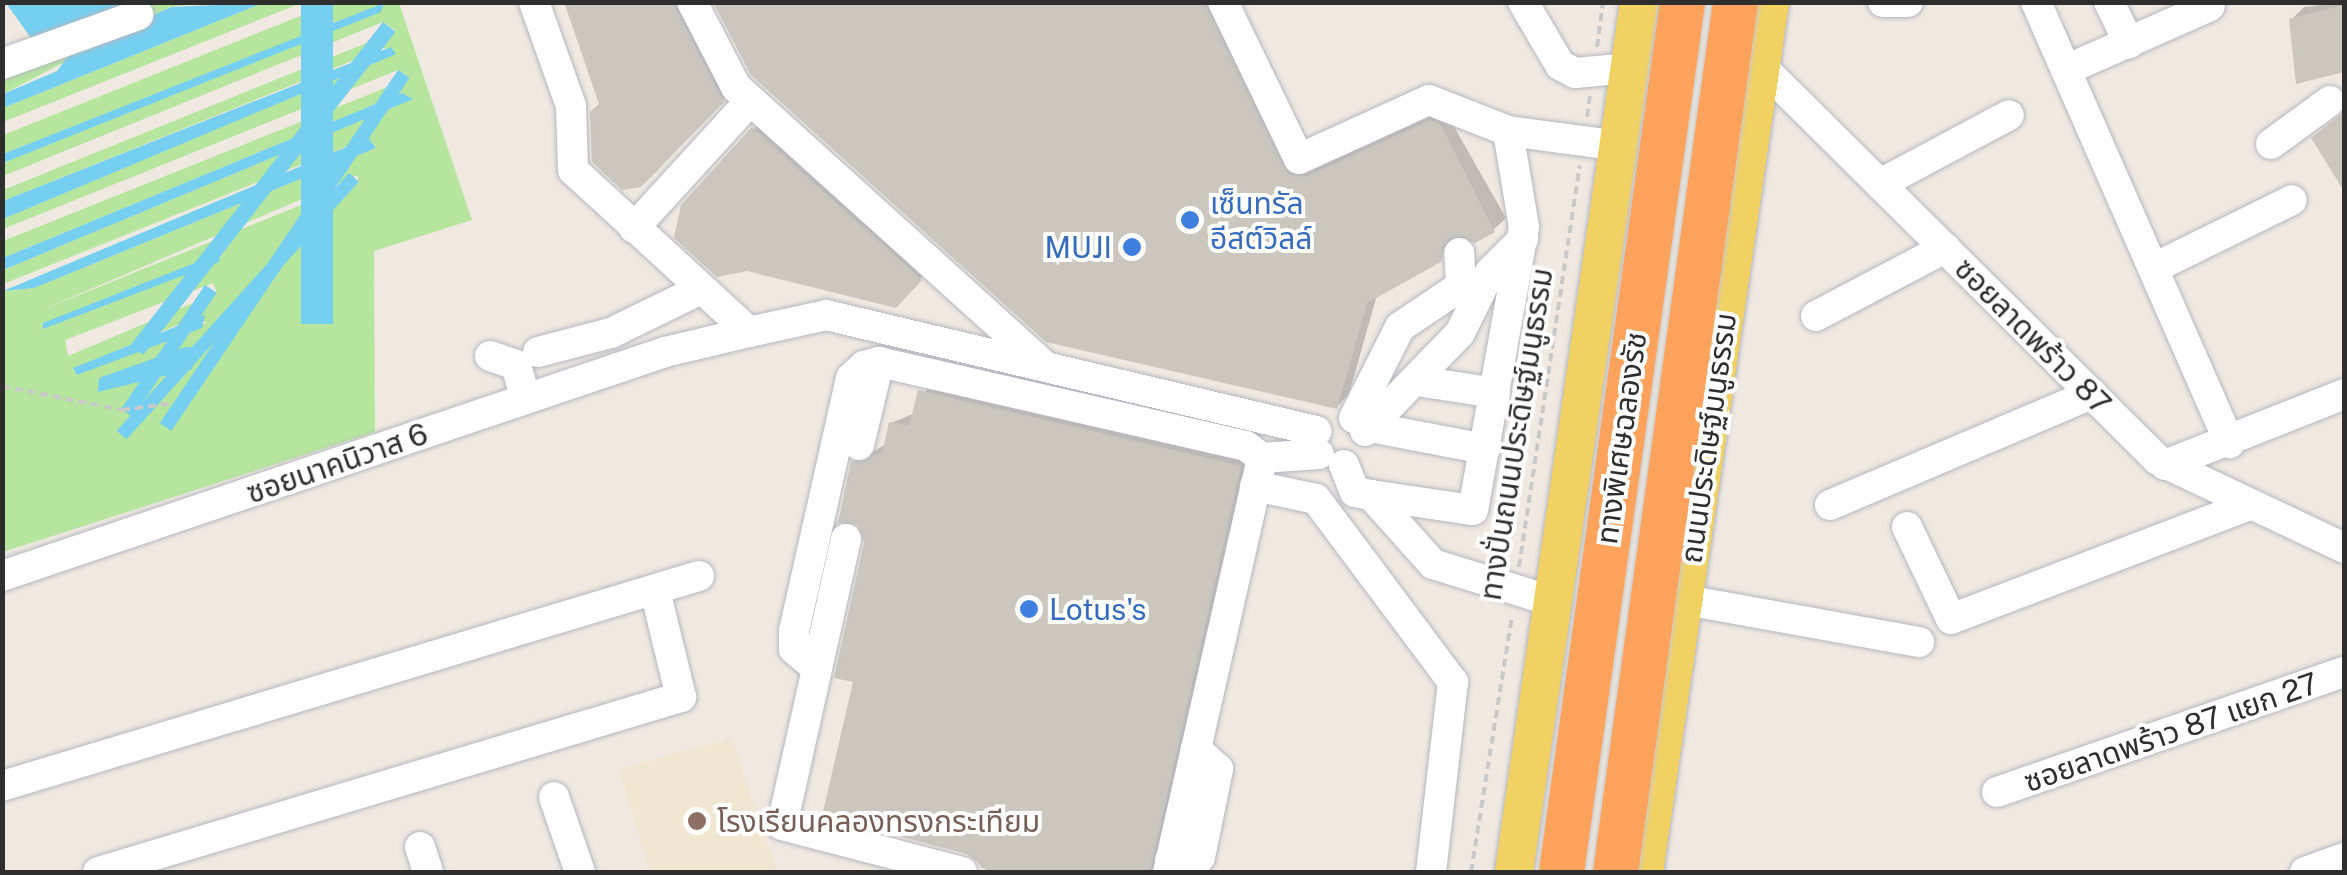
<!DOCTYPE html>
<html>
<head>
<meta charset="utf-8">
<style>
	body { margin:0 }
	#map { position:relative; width:2347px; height:875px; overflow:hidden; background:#efe9e1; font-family:"Public Sans","Noto Sans Thai",sans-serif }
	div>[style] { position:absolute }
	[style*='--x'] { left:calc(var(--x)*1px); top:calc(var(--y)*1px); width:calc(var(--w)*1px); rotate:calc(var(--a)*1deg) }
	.education>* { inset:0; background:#f0e6d1 }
	.green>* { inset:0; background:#b6e59e }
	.water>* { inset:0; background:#75cff0; transform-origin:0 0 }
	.shadow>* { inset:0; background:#0003 }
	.building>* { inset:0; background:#cbc7bf }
	.path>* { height:4px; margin-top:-2px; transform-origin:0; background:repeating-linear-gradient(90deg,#c9c9c9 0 8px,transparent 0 13px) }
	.roads { filter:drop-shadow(0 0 2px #b4b7c1) drop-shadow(0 0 2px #b4b7c1) }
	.minor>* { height:30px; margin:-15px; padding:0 15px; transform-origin:15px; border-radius:15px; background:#fff }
	.major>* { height:38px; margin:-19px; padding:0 19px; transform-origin:19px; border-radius:19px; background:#f2d163 }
	.bridges { filter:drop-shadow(0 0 2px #c9c9c9) drop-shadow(0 0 2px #c9c9c9) }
	.highway-bridge>* { height:45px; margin:-22.5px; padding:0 22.5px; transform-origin:22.5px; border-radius:22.5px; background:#ffa35c }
	.dots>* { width:28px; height:28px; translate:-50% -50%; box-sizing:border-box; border:5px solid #fff; border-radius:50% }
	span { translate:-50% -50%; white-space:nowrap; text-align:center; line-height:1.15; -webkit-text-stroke:8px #fff; paint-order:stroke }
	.shop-label { font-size:30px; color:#366cbe }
	.left { translate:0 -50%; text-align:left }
	.right { translate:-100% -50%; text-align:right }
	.street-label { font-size:30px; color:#2e2e2e }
	.education-label { font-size:30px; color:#785e54 }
	.frame { position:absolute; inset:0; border:5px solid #2e2e2e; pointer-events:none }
</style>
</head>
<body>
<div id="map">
	<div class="education">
		<i style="clip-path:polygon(732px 738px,777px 872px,650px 872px,619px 769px)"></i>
	</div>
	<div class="green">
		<i style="clip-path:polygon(142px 3px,202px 3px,170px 7px,3px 94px,3px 82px,63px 41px)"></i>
		<i style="clip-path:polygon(263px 3px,301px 3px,3px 122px,3px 108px)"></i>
		<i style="clip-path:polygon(evenodd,333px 3px,399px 3px,472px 220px,374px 251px,375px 432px,3px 552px,2px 291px,34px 288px,376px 148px,368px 138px,3px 284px,3px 270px,412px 99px,402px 93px,3px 258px,3px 241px,410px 78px,398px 70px,3px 229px,3px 219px,396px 53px,384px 48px,3px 201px,3px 190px,396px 31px,383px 22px,3px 176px,3px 163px,383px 4px,3px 154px,3px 135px,333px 3px,358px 175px,358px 182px,37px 312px,358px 175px,333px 3px,213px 283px,217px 293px,68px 356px,65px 340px,213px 283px,333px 3px,189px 320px,208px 322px,77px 375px,73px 369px,189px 320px)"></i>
	</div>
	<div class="water">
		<i style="clip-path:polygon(6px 3px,126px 3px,31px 38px)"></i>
		<i style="clip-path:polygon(263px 3px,3px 108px,3px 94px,57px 71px,70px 53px,171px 7px)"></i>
		<i style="left:301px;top:3px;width:32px;height:321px"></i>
		<i style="clip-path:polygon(384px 3px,381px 12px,3px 163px,3px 154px)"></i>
		<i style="left:383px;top:22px;width:16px;height:410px;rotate:38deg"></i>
		<i style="clip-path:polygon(391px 47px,396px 54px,3px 219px,3px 201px)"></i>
		<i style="left:398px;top:70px;width:14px;height:426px;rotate:34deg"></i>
		<i style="clip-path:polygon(402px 93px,413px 99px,3px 270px,3px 258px)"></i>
		<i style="clip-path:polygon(368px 138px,376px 148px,34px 288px,3px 291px)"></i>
		<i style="left:349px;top:173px;width:13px;height:347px;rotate:42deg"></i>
		<i style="clip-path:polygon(220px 253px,219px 262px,43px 329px,43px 323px)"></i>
		<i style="left:205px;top:285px;width:14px;height:150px;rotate:34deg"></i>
		<i style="clip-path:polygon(205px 315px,202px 328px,77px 375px,73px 368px)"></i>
		<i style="clip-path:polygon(186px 347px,199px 348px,192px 369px,98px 392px,99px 378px)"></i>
	</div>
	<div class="shadow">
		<i style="clip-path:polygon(567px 2px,690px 2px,735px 87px,654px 174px,626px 187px)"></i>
		<i style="clip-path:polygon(716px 2px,1227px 2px,1294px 155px,1444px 109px,1506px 218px,1493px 230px,1456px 236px,1439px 260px,1377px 295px,1349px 394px,1337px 407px)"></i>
		<i style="clip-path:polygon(2344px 2px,2344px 69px,2298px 81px,2291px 20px,2304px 7px)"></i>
		<i style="clip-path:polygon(766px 116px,932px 266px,908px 292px,683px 206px)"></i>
		<i style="clip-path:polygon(932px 379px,1252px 454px,1159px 872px,982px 868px,856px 680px,867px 542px,854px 463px,886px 444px,891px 423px,915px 413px)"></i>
	</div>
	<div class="building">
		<i style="clip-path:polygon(564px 2px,673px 2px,724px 102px,641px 187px,622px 190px,592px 162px,590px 112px,599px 104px)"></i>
		<i style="clip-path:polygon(713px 2px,1205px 2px,1288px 174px,1307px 176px,1430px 120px,1441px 125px,1495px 232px,1475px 243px,1450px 237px,1441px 262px,1367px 303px,1337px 409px,1046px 342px,751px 75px)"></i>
		<i style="clip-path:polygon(2344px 5px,2344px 72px,2296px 84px,2289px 19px)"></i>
		<i style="clip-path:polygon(2344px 112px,2344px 191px,2311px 138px)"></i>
		<i style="clip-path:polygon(752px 127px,922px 280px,896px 308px,747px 271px,717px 277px,674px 238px,681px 205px)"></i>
		<i style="clip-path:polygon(918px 390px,1241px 466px,1150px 872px,989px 872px,967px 854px,822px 816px,853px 682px,834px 678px,864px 543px,858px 525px,838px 523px,851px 462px,882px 453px,889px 422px,909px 426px)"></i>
	</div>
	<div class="path">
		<i style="--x:1597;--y:47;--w:45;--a:-82.4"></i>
		<i style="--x:1587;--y:117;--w:21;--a:-82"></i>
		<i style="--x:2;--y:386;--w:122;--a:11.3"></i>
		<i style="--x:122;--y:410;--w:52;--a:-7.7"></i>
		<i style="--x:1519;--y:567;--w:406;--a:-81.4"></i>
		<i style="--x:1471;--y:872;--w:260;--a:-80.9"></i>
	</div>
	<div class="roads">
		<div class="minor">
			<i style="--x:534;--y:2;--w:110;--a:70.4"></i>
			<i style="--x:571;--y:106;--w:64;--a:88.2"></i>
			<i style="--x:573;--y:170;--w:239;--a:42.6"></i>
			<i style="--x:749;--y:332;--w:79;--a:-12.4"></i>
			<i style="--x:826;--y:315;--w:504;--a:13.32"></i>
			<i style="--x:692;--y:2;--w:96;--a:62.6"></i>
			<i style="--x:736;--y:87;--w:413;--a:42.1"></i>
			<i style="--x:1223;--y:2;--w:174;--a:64.2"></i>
			<i style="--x:1299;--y:159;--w:143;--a:-24.4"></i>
			<i style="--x:1429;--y:100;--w:85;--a:21.4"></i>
			<i style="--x:1508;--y:131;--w:114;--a:7.6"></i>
			<i style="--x:1523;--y:2;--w:73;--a:59.6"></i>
			<i style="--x:1560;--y:65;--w:17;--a:28"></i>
			<i style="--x:1575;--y:73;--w:56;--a:-5.1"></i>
			<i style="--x:1883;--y:2;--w:25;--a:0"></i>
			<i style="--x:2036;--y:2;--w:482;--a:66.3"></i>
			<i style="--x:2109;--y:2;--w:46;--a:64"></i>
			<i style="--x:2;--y:64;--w:145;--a:-19.8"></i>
			<i style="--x:1762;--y:67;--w:558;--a:44.78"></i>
			<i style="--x:2158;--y:460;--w:206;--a:25.3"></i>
			<i style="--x:2068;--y:69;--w:155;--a:-23.9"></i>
			<i style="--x:2271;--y:144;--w:73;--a:-36.1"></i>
			<i style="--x:1880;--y:184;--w:146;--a:-28.1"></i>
			<i style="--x:634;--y:228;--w:173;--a:-47.6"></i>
			<i style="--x:2158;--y:266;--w:149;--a:-26.2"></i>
			<i style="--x:1816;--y:316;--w:146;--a:-27.8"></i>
			<i style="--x:538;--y:352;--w:75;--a:-14.6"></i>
			<i style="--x:611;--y:333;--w:98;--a:-26"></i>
			<i style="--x:490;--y:356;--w:28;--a:19"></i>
			<i style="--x:516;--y:365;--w:35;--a:74"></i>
			<i style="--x:1417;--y:381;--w:79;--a:8.7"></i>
			<i style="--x:1354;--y:418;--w:102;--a:-63.2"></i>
			<i style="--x:1400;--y:327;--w:73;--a:-33.9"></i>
			<i style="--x:1461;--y:286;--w:33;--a:-93"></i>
			<i style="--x:1370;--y:427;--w:117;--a:10.8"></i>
			<i style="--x:1365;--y:431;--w:136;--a:-45.9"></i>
			<i style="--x:1460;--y:333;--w:68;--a:-63.8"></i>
			<i style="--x:1490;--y:272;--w:47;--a:-45"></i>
			<i style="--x:859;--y:445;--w:85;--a:-76.5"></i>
			<i style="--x:1344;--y:465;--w:29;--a:68"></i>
			<i style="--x:1355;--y:492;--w:16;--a:11"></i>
			<i style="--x:1371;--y:495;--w:93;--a:48.1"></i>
			<i style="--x:1433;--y:564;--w:128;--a:17.3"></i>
			<i style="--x:2165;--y:465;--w:193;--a:-21.6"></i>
			<i style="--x:1255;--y:486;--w:62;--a:12"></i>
			<i style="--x:1316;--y:499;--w:229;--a:53.2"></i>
			<i style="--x:1453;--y:682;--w:191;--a:96.6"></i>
			<i style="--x:1371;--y:495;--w:103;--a:8.4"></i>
			<i style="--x:1473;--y:510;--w:288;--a:-79.8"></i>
			<i style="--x:1524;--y:227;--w:97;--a:-99.5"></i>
			<i style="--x:1830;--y:505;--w:285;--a:-23"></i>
			<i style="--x:1907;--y:527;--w:102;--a:64.4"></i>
			<i style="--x:1951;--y:619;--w:319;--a:-20.9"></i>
			<i style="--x:846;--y:539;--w:293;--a:102.6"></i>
			<i style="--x:782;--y:825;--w:186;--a:14.6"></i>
			<i style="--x:2;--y:576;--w:700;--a:-18.67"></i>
			<i style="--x:665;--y:352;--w:86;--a:-13.4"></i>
			<i style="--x:1685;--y:600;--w:238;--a:10.2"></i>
			<i style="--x:813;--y:665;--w:25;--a:-140"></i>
			<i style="--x:794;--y:649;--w:18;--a:-90"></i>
			<i style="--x:794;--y:631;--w:259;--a:-77.3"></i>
			<i style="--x:851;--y:378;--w:18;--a:-43"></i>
			<i style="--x:864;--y:366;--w:16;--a:-15"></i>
			<i style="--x:879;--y:362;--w:376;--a:12.9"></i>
			<i style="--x:1246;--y:446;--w:20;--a:37"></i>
			<i style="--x:1262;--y:458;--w:57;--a:-4"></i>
			<i style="--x:2;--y:786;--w:728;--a:-16.77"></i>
			<i style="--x:1997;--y:792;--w:367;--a:-19.1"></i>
			<i style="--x:554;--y:797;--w:79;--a:70.9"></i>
			<i style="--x:420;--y:847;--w:26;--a:72"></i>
			<i style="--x:1170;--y:860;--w:25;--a:12"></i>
			<i style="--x:1194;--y:865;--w:10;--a:-53"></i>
			<i style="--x:1200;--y:857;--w:90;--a:-78.4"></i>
			<i style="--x:1218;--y:769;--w:30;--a:-138"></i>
			<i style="--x:98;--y:872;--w:609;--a:-16.71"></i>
			<i style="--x:681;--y:697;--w:110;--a:-103.7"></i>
			<i style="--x:1168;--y:872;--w:416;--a:-77.2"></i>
			<i style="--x:2305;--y:872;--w:41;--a:-19.7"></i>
		</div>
		<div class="major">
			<i style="--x:1514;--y:872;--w:879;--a:-81.82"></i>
			<i style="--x:1644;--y:872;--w:879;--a:-81.76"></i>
		</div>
	</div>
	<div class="bridges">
		<div class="highway-bridge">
			<i style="--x:1561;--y:872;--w:878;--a:-82.08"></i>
			<i style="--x:1615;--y:872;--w:878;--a:-82.15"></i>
		</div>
	</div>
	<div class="dots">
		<i style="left:1190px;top:220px;background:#3f7fe0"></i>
		<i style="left:1132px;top:247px;background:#3f7fe0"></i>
		<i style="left:1029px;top:609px;background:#3f7fe0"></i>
		<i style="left:697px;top:821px;background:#8d6e63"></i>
	</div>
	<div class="shop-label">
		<span class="left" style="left:1210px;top:220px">เซ็นทรัล<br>อีสต์วิลล์</span>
		<span class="right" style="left:1112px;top:247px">MUJI</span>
		<span class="left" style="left:1049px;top:609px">Lotus's</span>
	</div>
	<div class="street-label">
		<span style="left:2033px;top:336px;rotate:45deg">ซอยลาดพร้าว 87</span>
		<span style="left:1516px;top:434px;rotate:-81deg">ทางปั่นถนนประดิษฐ์มนูธรรม</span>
		<span style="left:1621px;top:438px;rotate:-82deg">ทางพิเศษฉลองรัช</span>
		<span style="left:1708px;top:438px;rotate:-82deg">ถนนประดิษฐ์มนูธรรม</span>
		<span style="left:337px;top:463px;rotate:-19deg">ซอยนาคนิวาส 6</span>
		<span style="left:2171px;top:732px;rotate:-19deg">ซอยลาดพร้าว 87 แยก 27</span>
	</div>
	<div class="education-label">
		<span class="left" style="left:717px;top:821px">โรงเรียนคลองทรงกระเทียม</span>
	</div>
	<div class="frame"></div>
</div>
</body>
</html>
